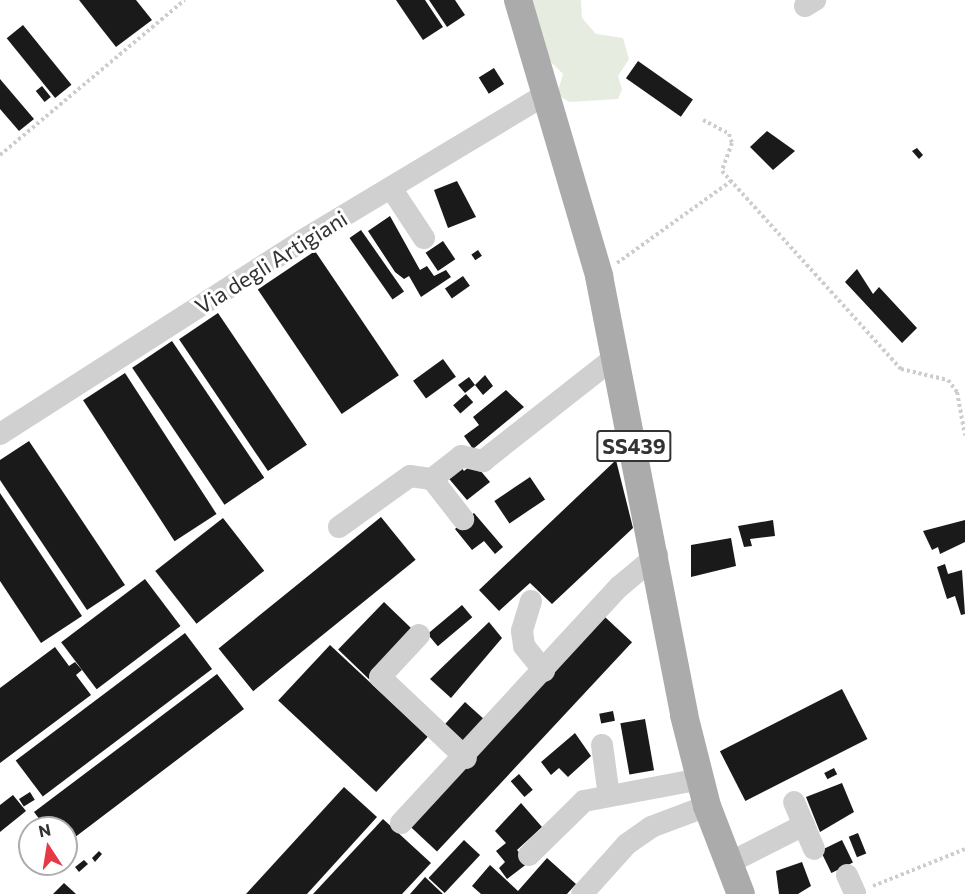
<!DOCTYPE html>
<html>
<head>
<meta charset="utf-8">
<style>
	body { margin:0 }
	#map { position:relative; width:965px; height:894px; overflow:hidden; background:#fff; font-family:Commissioner,sans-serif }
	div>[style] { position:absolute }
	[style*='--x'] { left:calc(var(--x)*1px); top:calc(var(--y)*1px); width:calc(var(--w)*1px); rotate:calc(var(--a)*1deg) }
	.green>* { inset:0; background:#e6ecdf }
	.building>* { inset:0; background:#1a1a1a; transform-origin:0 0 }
	.path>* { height:4px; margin-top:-2px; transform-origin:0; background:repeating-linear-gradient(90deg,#cdcdcd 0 3px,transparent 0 6px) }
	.minor>* { height:22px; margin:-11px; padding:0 11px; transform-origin:11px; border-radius:11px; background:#d0d0d0 }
	.major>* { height:28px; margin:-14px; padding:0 14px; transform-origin:14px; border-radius:14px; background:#ababab }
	span { translate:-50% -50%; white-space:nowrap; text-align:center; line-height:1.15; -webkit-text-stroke:6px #fff; paint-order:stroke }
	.shield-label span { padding:2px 4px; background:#fff; border:2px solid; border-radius:4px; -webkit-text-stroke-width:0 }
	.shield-label { font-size:21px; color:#333; font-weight:700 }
	.street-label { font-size:22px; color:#333 }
	.north { position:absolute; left:18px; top:816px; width:60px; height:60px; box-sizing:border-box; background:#fff; border:2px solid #adadad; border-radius:50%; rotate:348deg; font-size:16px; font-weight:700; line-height:24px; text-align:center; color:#333 }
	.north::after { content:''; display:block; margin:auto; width:21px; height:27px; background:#e63946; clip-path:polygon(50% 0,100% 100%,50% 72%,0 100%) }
</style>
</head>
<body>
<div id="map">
	<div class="green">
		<i style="clip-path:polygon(528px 0,581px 0,582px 18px,596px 34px,623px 38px,629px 59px,618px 76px,622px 89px,618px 99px,569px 102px,557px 94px,563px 74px,544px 55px)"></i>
	</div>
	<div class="building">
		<i style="clip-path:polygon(79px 0,136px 0,152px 20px,116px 47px)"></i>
		<i style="clip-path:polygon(396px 0,425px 0,443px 27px,423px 40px)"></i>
		<i style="clip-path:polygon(429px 0,455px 0,465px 15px,447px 27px)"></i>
		<i style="left:23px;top:25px;width:77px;height:21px;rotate:51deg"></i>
		<i style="left:638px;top:61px;width:67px;height:21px;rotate:35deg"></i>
		<i style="left:494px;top:68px;width:19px;height:18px;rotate:58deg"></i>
		<i style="clip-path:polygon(0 79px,34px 119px,19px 131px,0 109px)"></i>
		<i style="left:42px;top:86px;width:14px;height:8px;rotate:51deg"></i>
		<i style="clip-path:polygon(767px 131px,795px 151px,773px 170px,750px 147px)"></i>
		<i style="clip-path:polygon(917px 148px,923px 155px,919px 159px,912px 151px)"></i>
		<i style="clip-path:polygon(457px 181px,476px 217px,448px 228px,434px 190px)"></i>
		<i style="clip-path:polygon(390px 216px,420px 270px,427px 266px,434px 276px,446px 270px,451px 277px,421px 297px,409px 276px,404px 279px,395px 272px,368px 231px)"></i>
		<i style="left:361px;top:230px;width:75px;height:14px;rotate:55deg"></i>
		<i style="left:443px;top:241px;width:22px;height:21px;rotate:56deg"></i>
		<i style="left:478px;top:250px;width:7px;height:8px;rotate:56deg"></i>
		<i style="left:315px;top:251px;width:150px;height:69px;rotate:56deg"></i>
		<i style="clip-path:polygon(857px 269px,873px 294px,879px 287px,917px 328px,902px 343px,845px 282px)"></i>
		<i style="left:463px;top:276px;width:12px;height:22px;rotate:55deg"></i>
		<i style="left:218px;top:313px;width:159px;height:47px;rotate:56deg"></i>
		<i style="left:172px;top:341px;width:165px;height:48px;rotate:56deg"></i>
		<i style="left:443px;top:359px;width:22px;height:37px;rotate:54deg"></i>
		<i style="left:125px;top:373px;width:168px;height:50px;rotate:57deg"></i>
		<i style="clip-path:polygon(485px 375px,493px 386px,483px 395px,475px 385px,465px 393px,458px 385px,469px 377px,475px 385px)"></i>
		<i style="clip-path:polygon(506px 390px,524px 407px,473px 449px,464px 436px,479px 425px,473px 417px)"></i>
		<i style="left:466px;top:394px;width:11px;height:17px;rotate:49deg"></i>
		<i style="clip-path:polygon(29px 441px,125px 585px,87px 610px,0 480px,0 460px)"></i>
		<i style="clip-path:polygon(616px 460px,633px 528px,552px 604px,530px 583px,499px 611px,479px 590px)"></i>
		<i style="clip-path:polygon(458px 463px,464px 471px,474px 463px,490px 482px,467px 500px,445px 474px)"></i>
		<i style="left:530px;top:477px;width:27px;height:43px;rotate:56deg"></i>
		<i style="clip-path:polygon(0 493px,82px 616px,41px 643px,0 581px)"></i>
		<i style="clip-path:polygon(474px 513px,503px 547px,495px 554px,484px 541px,472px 550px,455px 529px)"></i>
		<i style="left:381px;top:517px;width:55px;height:209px;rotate:51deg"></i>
		<i style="left:223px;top:518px;width:67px;height:86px;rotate:52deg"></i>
		<i style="clip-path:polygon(773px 520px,775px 536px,750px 539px,752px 546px,744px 547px,738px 526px)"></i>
		<i style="clip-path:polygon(965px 520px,965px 542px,940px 554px,938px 547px,932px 550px,923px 531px)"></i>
		<i style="clip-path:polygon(731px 538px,736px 566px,691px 577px,691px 545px)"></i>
		<i style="clip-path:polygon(945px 564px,948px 574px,962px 570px,965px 614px,961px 615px,955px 596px,947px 599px,937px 567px)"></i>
		<i style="left:145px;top:579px;width:59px;height:105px;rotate:53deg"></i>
		<i style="left:384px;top:602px;width:43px;height:66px;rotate:44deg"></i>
		<i style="left:462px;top:605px;width:16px;height:45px;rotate:50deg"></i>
		<i style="left:605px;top:617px;width:37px;height:286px;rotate:43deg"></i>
		<i style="clip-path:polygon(489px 622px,502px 638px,451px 698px,430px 679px)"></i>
		<i style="left:185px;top:633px;width:45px;height:212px;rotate:53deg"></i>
		<i style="left:330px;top:645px;width:134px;height:76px;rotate:43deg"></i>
		<i style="clip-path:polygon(55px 647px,69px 666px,75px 662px,82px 670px,76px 675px,91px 695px,0 763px,0 688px)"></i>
		<i style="clip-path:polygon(217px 674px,244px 709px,66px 844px,66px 828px,46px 828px,34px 812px)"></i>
		<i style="left:842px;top:689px;width:56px;height:137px;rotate:63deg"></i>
		<i style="left:465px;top:702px;width:25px;height:32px;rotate:42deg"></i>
		<i style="left:613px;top:711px;width:10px;height:14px;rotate:79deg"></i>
		<i style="left:645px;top:719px;width:52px;height:25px;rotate:80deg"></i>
		<i style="clip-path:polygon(575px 733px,591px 756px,568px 777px,559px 768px,551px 775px,541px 762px)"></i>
		<i style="left:834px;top:768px;width:7px;height:11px;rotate:63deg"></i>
		<i style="left:519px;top:774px;width:21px;height:11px;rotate:49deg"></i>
		<i style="clip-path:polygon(842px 783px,854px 812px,820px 832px,806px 797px)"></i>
		<i style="clip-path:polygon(344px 787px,377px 817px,307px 894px,246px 894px)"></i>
		<i style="left:30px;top:792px;width:9px;height:13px;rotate:58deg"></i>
		<i style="clip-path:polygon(13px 795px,26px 811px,0 832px,0 805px)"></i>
		<i style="clip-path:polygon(521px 803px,542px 827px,517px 850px,528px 863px,507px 879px,499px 868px,505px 862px,496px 851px,506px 843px,495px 831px)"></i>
		<i style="clip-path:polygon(383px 819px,431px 863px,402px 894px,313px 894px)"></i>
		<i style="left:858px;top:833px;width:22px;height:10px;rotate:68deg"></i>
		<i style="left:464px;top:840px;width:22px;height:52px;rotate:43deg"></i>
		<i style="left:842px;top:840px;width:25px;height:24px;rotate:64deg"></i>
		<i style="clip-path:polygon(99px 851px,102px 854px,95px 862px,92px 858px)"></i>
		<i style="clip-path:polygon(547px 858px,576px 884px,567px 894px,481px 894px,472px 886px,490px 865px,518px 891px)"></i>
		<i style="clip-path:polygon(84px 860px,88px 864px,79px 872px,75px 867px)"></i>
		<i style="clip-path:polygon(802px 862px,811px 886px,798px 894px,779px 894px,776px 871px)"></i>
		<i style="clip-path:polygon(425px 877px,443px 894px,410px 894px)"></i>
		<i style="clip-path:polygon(64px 883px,76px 894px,53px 894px)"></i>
	</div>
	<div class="path">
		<i style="--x:703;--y:120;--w:30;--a:28"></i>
		<i style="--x:729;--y:134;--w:9;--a:72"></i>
		<i style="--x:732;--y:143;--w:30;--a:110"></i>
		<i style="--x:722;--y:171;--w:267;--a:47.9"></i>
		<i style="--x:901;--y:369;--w:48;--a:13.2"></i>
		<i style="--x:948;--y:380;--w:15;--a:53"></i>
		<i style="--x:957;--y:392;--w:44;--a:79.5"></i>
		<i style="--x:0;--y:155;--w:241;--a:-40"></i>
		<i style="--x:617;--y:263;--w:140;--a:-35.7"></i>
		<i style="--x:873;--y:886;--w:99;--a:-21.9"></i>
	</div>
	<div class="minor">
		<i style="--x:805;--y:6;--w:12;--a:-31"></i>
		<i style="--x:391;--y:188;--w:60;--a:56.6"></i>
		<i style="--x:0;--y:434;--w:362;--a:-32.6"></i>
		<i style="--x:305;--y:239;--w:280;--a:-31"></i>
		<i style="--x:432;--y:479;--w:51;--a:52.2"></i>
		<i style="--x:339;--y:527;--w:87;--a:-35.7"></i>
		<i style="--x:410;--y:476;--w:22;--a:8"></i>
		<i style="--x:432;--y:479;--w:37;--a:-38"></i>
		<i style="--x:461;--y:456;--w:23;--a:13"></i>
		<i style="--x:483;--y:461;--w:168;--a:-38.2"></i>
		<i style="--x:531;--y:601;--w:31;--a:107"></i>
		<i style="--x:522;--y:631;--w:15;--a:82"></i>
		<i style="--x:524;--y:646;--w:32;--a:51"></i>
		<i style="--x:419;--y:635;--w:57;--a:132.9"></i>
		<i style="--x:380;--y:677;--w:118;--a:43.3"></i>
		<i style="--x:602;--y:745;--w:51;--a:82.2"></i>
		<i style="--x:794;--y:802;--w:51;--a:66.9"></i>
		<i style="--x:401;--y:823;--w:321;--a:-47.3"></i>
		<i style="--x:619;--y:587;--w:50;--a:-40.1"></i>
		<i style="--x:529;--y:855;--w:77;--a:-44.5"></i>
		<i style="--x:584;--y:801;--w:118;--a:-10.7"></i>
		<i style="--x:729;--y:863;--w:84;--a:-26.9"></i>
		<i style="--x:847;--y:875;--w:20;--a:66"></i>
		<i style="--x:582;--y:894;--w:67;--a:-48"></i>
		<i style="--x:627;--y:844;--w:29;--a:-35"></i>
		<i style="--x:651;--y:827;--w:60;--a:-20.6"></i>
	</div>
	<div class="major">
		<i style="--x:518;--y:0;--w:288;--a:73.6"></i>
		<i style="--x:599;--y:276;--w:447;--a:79"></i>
		<i style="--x:684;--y:715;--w:94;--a:75.8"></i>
		<i style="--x:707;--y:806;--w:94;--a:68.9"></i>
	</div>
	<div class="shield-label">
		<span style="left:634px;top:446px">SS439</span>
	</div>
	<div class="street-label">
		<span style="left:271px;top:262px;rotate:-32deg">Via degli Artigiani</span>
	</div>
	<div class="north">N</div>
</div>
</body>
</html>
